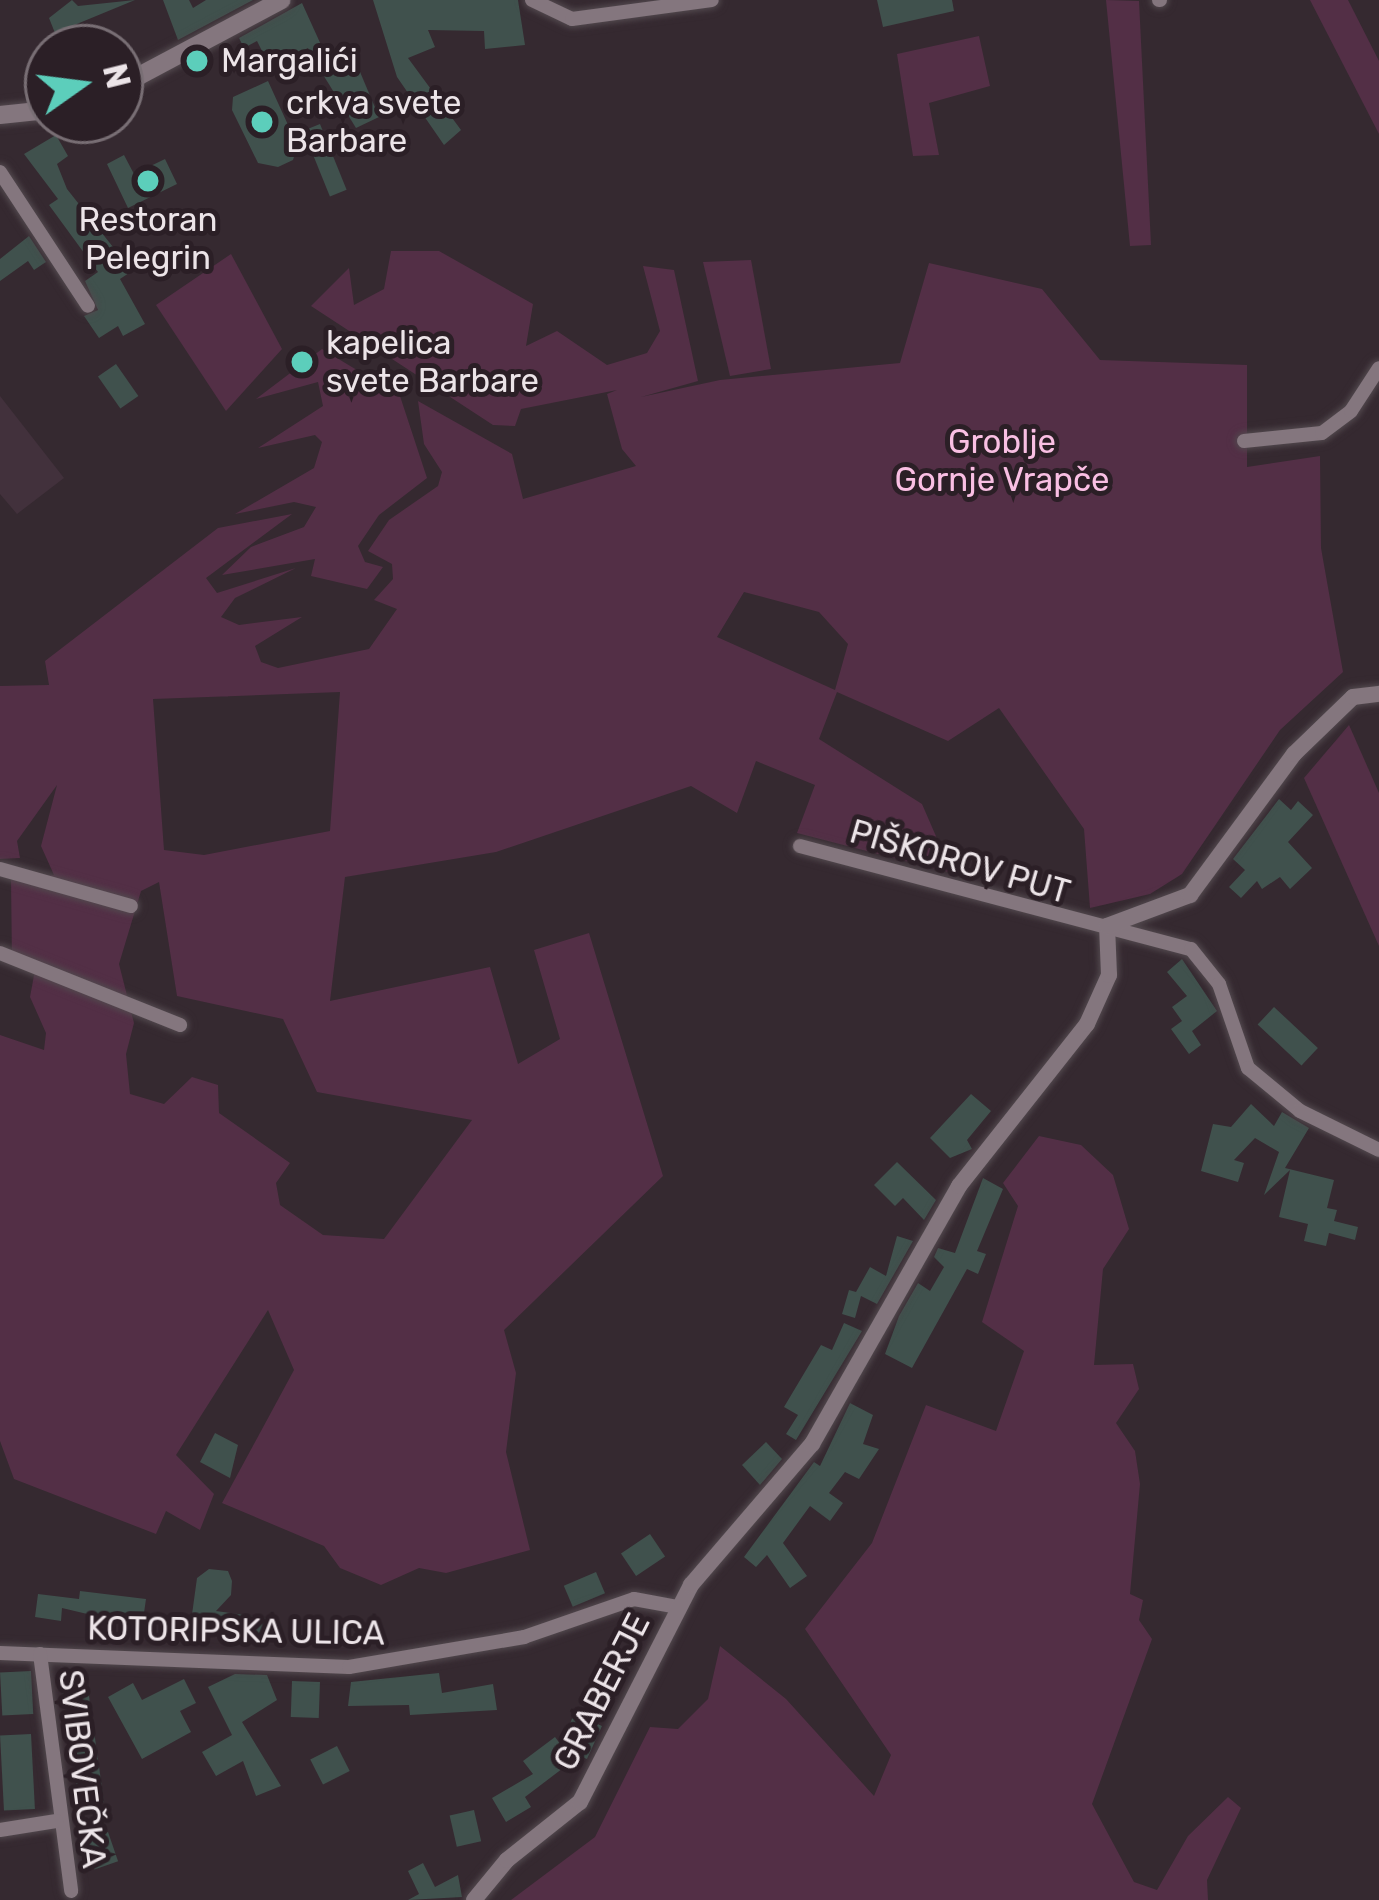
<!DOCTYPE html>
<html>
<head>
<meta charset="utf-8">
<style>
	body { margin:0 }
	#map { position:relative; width:1379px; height:1900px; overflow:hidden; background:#352930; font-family:Rubik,sans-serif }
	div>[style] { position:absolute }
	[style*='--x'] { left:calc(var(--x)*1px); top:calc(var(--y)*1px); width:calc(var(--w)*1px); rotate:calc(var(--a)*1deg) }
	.built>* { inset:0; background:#42313c }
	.green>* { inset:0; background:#532f46 }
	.building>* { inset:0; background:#40514d; transform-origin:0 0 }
	.roads { filter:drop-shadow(0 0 3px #52494e) drop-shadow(0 0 3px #52494e) }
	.minor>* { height:14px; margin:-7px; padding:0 7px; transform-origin:7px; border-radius:7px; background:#84767e }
	.tertiary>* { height:16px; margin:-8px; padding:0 8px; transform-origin:8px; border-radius:8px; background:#84767e }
	.secondary>* { height:18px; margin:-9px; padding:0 9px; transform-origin:9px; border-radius:9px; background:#84767e }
	.dots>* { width:33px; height:33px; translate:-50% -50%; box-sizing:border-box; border:6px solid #2b1f26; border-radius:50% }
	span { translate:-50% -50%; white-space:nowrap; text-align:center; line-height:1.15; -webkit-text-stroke:10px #2b1f26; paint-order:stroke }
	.poi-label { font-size:33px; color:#ece4e8 }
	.left { translate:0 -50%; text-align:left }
	.park-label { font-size:33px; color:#f9bfe3 }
	.street-label { font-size:33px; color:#ece4e8 }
	.north { position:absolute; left:24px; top:24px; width:120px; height:120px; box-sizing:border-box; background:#2b1f26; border:3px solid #786e74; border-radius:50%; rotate:76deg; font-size:33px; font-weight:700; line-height:48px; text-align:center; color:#ece4e8 }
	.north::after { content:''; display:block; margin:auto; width:42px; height:54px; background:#5ccebb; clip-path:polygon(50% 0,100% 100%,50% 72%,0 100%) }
</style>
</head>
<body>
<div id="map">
	<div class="built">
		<i style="clip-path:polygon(0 396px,64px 478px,17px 514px,0 494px)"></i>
	</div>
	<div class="green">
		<i style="clip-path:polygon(1106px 0,1139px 1px,1151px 245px,1130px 246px)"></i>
		<i style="clip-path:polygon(1310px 0,1348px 0,1379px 61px,1379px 134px)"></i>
		<i style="clip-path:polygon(979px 36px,990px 86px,929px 103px,939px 155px,913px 156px,897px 54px)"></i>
		<i style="clip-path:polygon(evenodd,391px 251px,439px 251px,533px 304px,526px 346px,557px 331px,607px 365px,647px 353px,660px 331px,643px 266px,674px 270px,698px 381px,641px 397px,720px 380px,900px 363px,929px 263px,1042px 289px,1100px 360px,1247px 365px,1247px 467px,1320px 456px,1321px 548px,1343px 672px,1280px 730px,1182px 874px,1150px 894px,1090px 908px,1084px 829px,999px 708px,948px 741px,837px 692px,819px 739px,922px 804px,952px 873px,797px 833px,815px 785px,756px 761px,737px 813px,691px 786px,496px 852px,345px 877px,330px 1001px,490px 967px,518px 1064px,560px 1039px,534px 950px,589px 933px,663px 1176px,504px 1330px,516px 1373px,506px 1452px,530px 1550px,446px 1573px,419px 1568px,381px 1585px,340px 1568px,324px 1546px,222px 1503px,294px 1370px,268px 1310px,176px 1455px,214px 1494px,200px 1530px,166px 1511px,156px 1534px,14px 1479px,0 1441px,0 1035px,44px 1050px,46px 1033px,30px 997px,35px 970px,12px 964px,11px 880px,54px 875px,41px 846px,57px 785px,17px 841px,20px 858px,0 859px,0 686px,49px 685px,45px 661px,218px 528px,292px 514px,206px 578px,217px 593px,296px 568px,235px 598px,221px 617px,239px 625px,302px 617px,255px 646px,261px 662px,278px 668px,369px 649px,397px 609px,374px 600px,393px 579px,392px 564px,368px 551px,389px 520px,438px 486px,442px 472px,424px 444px,418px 401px,512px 454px,523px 499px,636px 466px,622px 449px,607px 394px,617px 390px,521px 409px,515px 426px,493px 425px,311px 306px,349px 268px,354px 305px,384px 289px,391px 251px,744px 592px,819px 612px,848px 644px,835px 690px,717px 637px,744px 592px,391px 251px,340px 692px,330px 831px,204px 855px,164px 850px,153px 699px,340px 692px,391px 251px,159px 882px,177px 996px,283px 1019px,317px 1092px,472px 1120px,384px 1239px,323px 1235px,280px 1205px,276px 1183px,290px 1163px,219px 1113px,218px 1085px,192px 1077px,164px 1104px,130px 1094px,126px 1054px,134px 1023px,119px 964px,141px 891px,159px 882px)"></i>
		<i style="clip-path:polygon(231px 254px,282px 349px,226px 411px,156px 305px)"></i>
		<i style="clip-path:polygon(751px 260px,771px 369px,730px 376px,703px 262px)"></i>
		<i style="clip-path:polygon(322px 349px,400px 396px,427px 478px,379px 515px,358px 546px,365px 562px,383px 567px,367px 589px,311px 576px,315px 559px,222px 575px,251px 547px,304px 527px,316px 507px,294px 502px,235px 514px,314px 468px,322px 442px,315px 435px,258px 448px,323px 406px,318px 382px,256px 399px)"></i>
		<i style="clip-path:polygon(1349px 725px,1379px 793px,1379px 946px,1304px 778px)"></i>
		<i style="clip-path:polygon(1039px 1136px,1081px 1145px,1113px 1175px,1129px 1229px,1103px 1269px,1094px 1365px,1133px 1364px,1139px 1389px,1116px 1423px,1135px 1451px,1140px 1484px,1130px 1594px,1143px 1600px,1139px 1620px,1152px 1639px,1092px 1804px,1134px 1882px,1157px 1890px,1188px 1836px,1228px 1797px,1241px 1808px,1207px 1880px,1208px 1900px,511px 1900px,595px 1837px,650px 1727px,678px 1729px,708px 1699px,720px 1646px,786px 1699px,874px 1796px,891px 1755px,805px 1629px,872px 1543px,926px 1405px,996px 1431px,1024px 1351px,982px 1322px,1018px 1206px,1003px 1183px)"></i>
	</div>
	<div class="building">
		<i style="clip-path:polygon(72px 0,78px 6px,135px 0,55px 33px,49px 18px)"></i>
		<i style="clip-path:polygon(163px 0,189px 0,193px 8px,206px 0,253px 0,178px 40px)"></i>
		<i style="clip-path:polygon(373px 0,518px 0,525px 45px,485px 49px,484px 31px,428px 30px,435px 47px,408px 58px,461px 130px,444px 145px,397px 77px)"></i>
		<i style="clip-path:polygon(877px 0,952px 0,954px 11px,883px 27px)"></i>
		<i style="clip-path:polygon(302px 3px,327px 58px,315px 64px,308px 48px,270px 67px,257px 41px,244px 48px,239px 38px)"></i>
		<i style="clip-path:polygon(355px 60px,379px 117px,356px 128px,322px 73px)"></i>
		<i style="clip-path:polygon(268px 81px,294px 138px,301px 134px,293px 160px,278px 167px,258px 163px,232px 110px,233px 97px)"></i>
		<i style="left:320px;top:124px;width:71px;height:18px;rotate:68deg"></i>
		<i style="clip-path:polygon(56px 135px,68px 156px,57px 164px,67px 189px,132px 271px,120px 279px,145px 324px,123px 336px,118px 326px,99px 338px,84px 316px,98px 310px,85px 281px,98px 272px,49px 205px,58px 199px,24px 154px)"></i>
		<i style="clip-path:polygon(124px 155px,134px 174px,165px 159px,177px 184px,128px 208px,107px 164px)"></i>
		<i style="clip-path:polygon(29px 236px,46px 262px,34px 270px,28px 261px,0 281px,0 259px)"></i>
		<i style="left:116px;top:364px;width:39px;height:22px;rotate:55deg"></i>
		<i style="clip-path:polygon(1279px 799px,1291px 810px,1298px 801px,1313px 815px,1288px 842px,1312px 868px,1290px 889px,1280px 877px,1262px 889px,1257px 881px,1241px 898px,1229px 887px,1245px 870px,1233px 859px)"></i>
		<i style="clip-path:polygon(1182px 959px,1217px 1011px,1192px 1031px,1201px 1045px,1189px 1054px,1171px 1029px,1182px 1021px,1172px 1007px,1187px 996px,1167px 972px)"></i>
		<i style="left:1274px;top:1007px;width:60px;height:24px;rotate:43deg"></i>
		<i style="clip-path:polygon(971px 1094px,991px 1111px,967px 1140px,972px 1149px,950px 1158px,930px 1138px)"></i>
		<i style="clip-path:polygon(1251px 1104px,1274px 1126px,1282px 1112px,1309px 1128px,1285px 1168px,1334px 1180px,1327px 1208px,1337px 1210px,1334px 1221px,1358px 1227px,1355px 1240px,1329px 1233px,1326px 1246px,1304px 1241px,1308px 1224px,1279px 1217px,1290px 1170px,1264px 1195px,1279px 1152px,1255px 1138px,1234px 1160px,1244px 1163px,1238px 1182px,1201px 1171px,1213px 1124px,1231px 1127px)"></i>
		<i style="clip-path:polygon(897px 1162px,936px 1200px,924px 1220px,903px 1198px,895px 1206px,874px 1185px)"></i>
		<i style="clip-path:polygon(983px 1178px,1003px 1189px,977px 1251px,986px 1254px,978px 1274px,967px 1269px,912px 1368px,885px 1354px,899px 1316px,918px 1283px,930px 1291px,944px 1267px,934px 1257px,938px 1248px,955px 1253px)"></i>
		<i style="clip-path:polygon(897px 1236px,913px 1241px,877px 1304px,861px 1296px,855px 1318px,842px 1314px,849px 1290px,856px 1292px,870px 1267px,886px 1276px)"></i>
		<i style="clip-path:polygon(844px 1323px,862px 1331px,796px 1440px,786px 1434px,798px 1415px,784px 1407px,821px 1345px,832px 1350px)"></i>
		<i style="clip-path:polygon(850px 1403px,873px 1415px,863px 1444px,879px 1449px,859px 1479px,845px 1472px,829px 1493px,843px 1503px,830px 1521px,810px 1506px,783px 1543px,807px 1576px,790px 1588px,767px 1555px,756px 1567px,744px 1557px,814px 1462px,820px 1466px)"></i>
		<i style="clip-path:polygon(215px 1433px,238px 1445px,230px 1478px,200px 1462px)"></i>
		<i style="clip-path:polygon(766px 1442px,782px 1459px,760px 1485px,742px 1465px)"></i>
		<i style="left:650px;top:1534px;width:27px;height:35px;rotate:56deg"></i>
		<i style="clip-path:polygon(209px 1569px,228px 1571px,232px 1581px,231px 1595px,216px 1611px,266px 1618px,262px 1641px,190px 1629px,197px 1578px)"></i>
		<i style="left:596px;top:1572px;width:23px;height:35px;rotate:67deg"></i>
		<i style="clip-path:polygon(80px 1591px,146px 1599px,142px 1627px,62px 1608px,61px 1621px,35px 1617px,38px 1594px,79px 1599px)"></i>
		<i style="left:31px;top:1671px;width:43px;height:31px;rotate:87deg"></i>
		<i style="clip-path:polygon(439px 1673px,442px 1693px,493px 1684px,497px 1710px,410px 1715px,409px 1705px,348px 1706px,351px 1682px)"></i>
		<i style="clip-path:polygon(235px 1674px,267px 1675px,277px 1700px,242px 1722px,281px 1786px,256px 1796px,243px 1761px,216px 1776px,202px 1752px,232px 1735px,208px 1687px)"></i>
		<i style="left:87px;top:1676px;width:27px;height:26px;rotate:84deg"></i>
		<i style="clip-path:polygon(184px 1679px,196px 1703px,180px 1711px,191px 1732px,142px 1759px,108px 1697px,133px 1683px,142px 1700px)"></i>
		<i style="left:292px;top:1681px;width:28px;height:36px;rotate:2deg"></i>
		<i style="clip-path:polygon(574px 1714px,602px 1726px,587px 1759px,579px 1756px,525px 1797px,531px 1807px,506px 1822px,492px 1798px,533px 1774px,523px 1761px,555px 1737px,561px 1745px)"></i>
		<i style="left:94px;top:1731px;width:72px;height:25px;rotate:82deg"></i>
		<i style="left:31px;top:1734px;width:75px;height:31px;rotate:87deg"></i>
		<i style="left:337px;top:1746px;width:28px;height:30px;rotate:63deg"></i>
		<i style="left:474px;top:1810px;width:32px;height:25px;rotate:77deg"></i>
		<i style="left:108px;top:1832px;width:31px;height:25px;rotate:71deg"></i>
		<i style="clip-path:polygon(423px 1863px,435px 1887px,458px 1875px,462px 1897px,408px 1900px,419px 1894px,408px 1871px)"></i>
	</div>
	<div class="roads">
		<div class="minor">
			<i style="--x:532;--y:0;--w:44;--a:25.4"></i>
			<i style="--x:572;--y:19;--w:141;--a:-7.7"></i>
			<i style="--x:1159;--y:0;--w:1;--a:0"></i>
			<i style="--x:0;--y:172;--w:160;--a:56.7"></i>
			<i style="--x:1244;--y:441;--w:78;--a:-5.9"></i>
			<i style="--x:1322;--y:433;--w:36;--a:-37"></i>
			<i style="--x:1351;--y:411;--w:51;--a:-56.9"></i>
			<i style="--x:800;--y:846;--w:404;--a:14.8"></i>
			<i style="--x:1191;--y:949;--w:45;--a:51.3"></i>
			<i style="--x:1219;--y:984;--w:89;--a:71"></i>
			<i style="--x:1248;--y:1068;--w:67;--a:39.6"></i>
			<i style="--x:1300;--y:1111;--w:88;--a:26.3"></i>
			<i style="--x:0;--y:869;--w:136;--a:15.8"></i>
			<i style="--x:0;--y:953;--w:194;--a:21.8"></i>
			<i style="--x:0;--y:1653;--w:349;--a:2.3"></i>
			<i style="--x:349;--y:1667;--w:178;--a:-9.7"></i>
			<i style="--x:524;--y:1637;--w:116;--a:-19.1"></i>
			<i style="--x:634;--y:1599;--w:45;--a:10.3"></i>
			<i style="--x:40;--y:1654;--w:239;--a:82.5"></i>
			<i style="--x:0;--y:1830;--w:57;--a:-9.1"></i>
		</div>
		<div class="tertiary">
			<i style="--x:474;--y:1900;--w:52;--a:-50.5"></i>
			<i style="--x:507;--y:1860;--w:93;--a:-38.5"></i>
			<i style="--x:580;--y:1802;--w:244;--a:-62.9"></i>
			<i style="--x:691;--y:1585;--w:186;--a:-49.4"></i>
			<i style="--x:812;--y:1444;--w:297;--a:-60.3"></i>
			<i style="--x:959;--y:1186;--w:206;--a:-51.7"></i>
			<i style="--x:1087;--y:1024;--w:54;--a:-65.8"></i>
			<i style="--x:1109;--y:975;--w:49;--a:-92.3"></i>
			<i style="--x:1107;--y:926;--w:89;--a:-20.5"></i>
			<i style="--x:1190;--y:895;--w:175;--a:-53.6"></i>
			<i style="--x:1294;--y:754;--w:82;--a:-44"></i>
			<i style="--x:1353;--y:697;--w:26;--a:-7"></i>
		</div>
		<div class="secondary">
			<i style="--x:120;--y:86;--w:183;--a:-28"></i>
			<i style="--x:0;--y:115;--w:48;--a:-5.9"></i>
		</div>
	</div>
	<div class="dots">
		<i style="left:197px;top:61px;background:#5ccebb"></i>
		<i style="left:262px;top:122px;background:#5ccebb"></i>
		<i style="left:148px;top:181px;background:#5ccebb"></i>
		<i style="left:302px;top:362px;background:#5ccebb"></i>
	</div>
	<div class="poi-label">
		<span class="left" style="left:221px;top:61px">Margalići</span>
		<span class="left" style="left:286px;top:122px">crkva svete<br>Barbare</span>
		<span style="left:148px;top:239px">Restoran<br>Pelegrin</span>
		<span class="left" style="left:326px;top:362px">kapelica<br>svete Barbare</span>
	</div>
	<div class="park-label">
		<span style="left:1002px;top:461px">Groblje<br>Gornje Vrapče</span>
	</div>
	<div class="street-label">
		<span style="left:960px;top:862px;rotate:16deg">PIŠKOROV PUT</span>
		<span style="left:236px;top:1631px;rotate:1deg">KOTORIPSKA ULICA</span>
		<span style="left:602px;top:1692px;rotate:-63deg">GRABERJE</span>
		<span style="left:82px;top:1769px;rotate:83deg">SVIBOVEČKA</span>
	</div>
	<div class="north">N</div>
</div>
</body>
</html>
